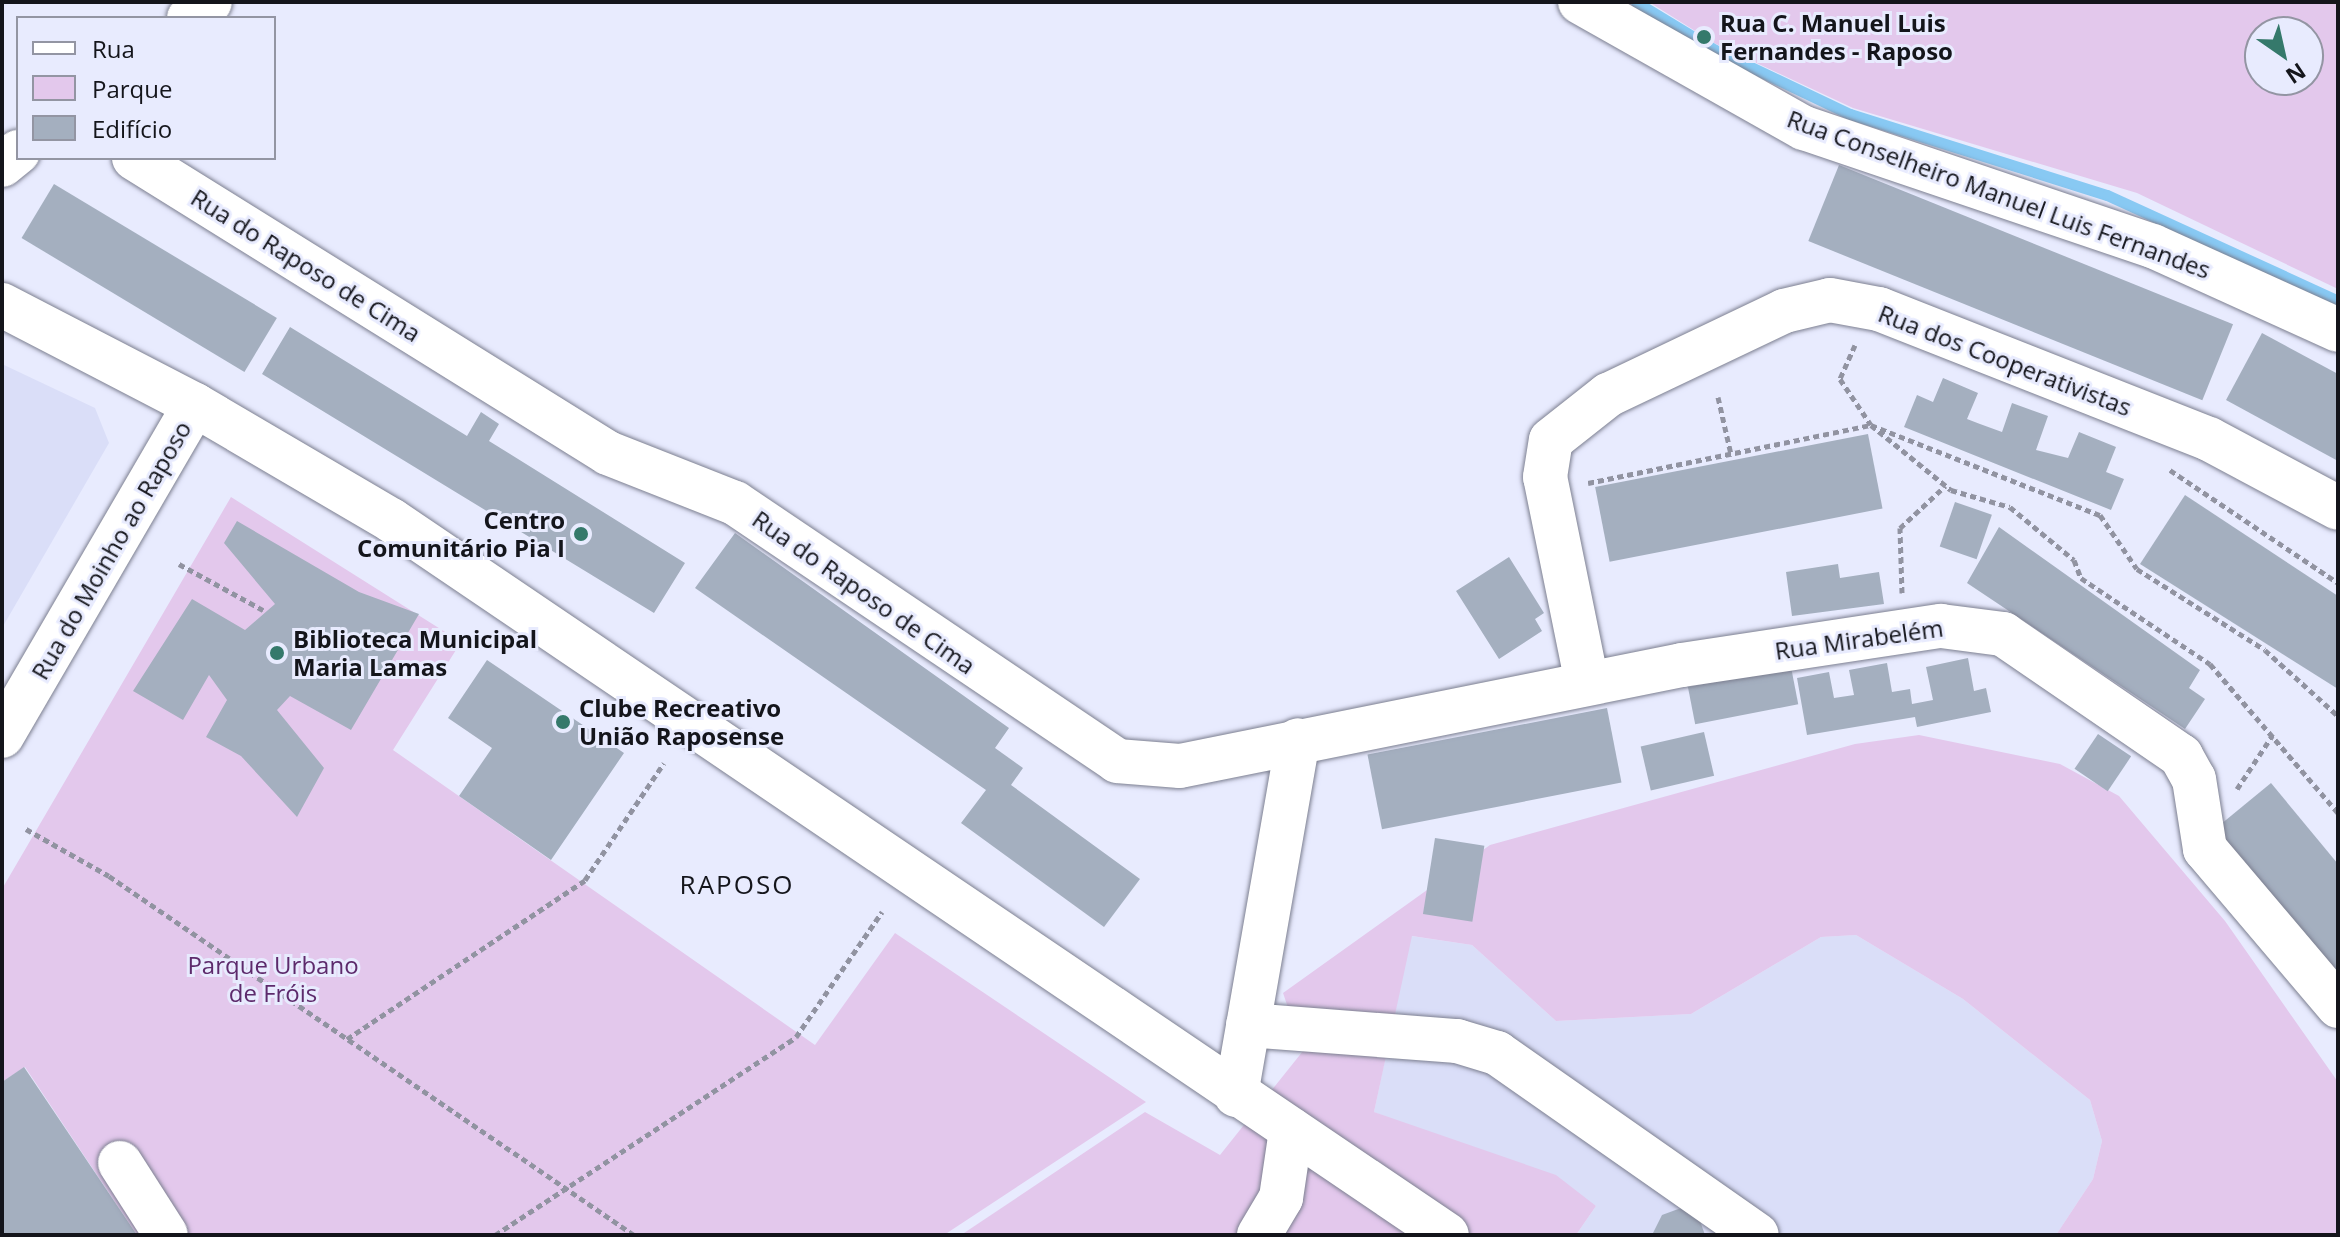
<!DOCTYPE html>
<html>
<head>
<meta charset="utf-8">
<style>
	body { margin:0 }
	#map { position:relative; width:2340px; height:1237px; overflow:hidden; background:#e8ebfe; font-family:"Open Sans",sans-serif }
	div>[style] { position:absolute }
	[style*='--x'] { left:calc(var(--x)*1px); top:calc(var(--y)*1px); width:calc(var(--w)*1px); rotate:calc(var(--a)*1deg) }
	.built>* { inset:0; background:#dadef8 }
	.green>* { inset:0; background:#e3c8ec }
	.stream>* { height:11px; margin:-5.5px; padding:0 5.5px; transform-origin:5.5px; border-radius:5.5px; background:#88c9f3 }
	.building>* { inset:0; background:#a4afbf; transform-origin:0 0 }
	.path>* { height:5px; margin-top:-2.5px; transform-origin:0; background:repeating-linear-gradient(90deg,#9193a1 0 6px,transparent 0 10px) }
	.roads { filter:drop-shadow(0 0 2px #7c7f90) drop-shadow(0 0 2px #7c7f90) }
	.minor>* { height:44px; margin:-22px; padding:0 22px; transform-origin:22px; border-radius:22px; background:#fff }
	.dots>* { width:22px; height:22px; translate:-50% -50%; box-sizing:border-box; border:4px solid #e8ebfe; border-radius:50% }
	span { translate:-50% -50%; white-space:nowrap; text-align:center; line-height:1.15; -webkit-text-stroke:6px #e8ebfe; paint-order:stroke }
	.poi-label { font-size:24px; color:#14151b; font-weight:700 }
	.left { translate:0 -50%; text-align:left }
	.right { translate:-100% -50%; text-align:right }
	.street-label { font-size:24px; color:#14151b }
	.park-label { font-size:24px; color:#5d2a6c }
	.neighbourhood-label { font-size:26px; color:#14151b; letter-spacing:2px }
	.frame { position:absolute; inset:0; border:4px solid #14151b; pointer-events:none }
	.legend { position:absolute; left:16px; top:16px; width:260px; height:144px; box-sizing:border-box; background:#e8ebfe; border:2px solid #9395a3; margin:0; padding:10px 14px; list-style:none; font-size:24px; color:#14151b }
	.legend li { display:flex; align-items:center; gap:16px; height:40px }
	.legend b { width:40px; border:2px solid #9395a3 }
	.north { position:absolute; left:2244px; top:16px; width:80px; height:80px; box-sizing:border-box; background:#e8ebfe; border:2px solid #9395a3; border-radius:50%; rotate:146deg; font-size:22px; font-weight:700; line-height:32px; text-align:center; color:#14151b }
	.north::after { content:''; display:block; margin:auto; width:28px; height:36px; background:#35796b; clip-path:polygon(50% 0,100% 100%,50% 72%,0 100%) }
</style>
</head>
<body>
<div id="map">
	<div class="built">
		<i style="clip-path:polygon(2px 364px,95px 408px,109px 443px,2px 628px)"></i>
		<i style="clip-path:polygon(1856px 935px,1963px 999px,2090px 1100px,2102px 1141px,2093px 1179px,2056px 1235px,1576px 1235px,1596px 1206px,1374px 1112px,1411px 936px,1472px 945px,1556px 1021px,1691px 1014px,1821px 937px)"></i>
	</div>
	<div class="green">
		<i style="clip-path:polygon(evenodd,1649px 2px,2338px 2px,2338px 289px,2137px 193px,1853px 108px,1716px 44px,1649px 2px,2260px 32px,2308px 32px,2308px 80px,2260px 80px,2260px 32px)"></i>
		<i style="clip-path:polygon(231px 497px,461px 642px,393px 750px,815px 1045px,895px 933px,1146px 1102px,944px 1235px,137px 1235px,25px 1067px,2px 1082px,2px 889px)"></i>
		<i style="clip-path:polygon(1919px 735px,2060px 764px,2119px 796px,2225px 921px,2338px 1082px,2338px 1235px,2056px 1235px,2093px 1179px,2102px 1141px,2090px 1100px,1963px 999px,1856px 935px,1821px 937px,1691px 1014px,1556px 1021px,1472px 945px,1412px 936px,1374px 1112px,1556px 1175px,1596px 1206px,1576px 1235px,961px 1235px,1145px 1112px,1220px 1155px,1303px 1051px,1283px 993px,1490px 845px,1855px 744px)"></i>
	</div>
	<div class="stream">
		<i style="--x:1636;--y:2;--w:92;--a:31.3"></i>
		<i style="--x:1715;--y:50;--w:149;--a:25.4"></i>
		<i style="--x:1850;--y:114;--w:269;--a:17.5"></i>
		<i style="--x:2107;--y:195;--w:254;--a:24.6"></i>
	</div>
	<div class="building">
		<i style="left:1839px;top:165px;width:425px;height:82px;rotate:22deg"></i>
		<i style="left:54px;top:184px;width:260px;height:63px;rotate:31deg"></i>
		<i style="clip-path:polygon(290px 327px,467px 436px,481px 412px,499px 424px,489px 441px,685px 563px,654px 613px,262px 374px)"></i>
		<i style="clip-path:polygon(2262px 333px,2338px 374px,2338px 461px,2226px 400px)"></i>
		<i style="clip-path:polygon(1943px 378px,1978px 393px,1967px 419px,1980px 424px,2002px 432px,2012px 403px,2048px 416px,2036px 450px,2068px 458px,2079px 432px,2116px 447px,2106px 472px,2124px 479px,2111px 510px,1904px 427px,1917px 395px,1933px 402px)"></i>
		<i style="left:1868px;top:434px;width:76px;height:278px;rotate:79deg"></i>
		<i style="clip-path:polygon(2185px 495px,2338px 596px,2338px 689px,2140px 564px)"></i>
		<i style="left:1955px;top:502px;width:39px;height:47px;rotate:19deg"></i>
		<i style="clip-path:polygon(237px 521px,359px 592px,419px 614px,351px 730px,290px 696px,277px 710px,324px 768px,297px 817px,241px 756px,206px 737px,227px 700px,209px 675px,183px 720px,133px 691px,192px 599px,245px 630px,275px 604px,224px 543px)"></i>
		<i style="clip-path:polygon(1999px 527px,2200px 670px,2189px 688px,2205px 699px,2185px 729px,1967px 583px)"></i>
		<i style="clip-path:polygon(735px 533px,1009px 728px,995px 748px,1023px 768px,1011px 785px,1140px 879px,1104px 927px,961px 823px,986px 790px,695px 588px)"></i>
		<i style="clip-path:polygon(1509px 557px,1544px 613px,1535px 619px,1542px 631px,1499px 659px,1456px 591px)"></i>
		<i style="clip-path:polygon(1838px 564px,1840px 578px,1879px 572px,1884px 604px,1792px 616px,1786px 572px)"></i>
		<i style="clip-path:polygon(1968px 658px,1974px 691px,1986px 688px,1991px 712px,1917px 727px,1915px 717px,1807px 735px,1797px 678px,1829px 672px,1834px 698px,1854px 695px,1849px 670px,1887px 663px,1892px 692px,1910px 689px,1912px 704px,1933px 700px,1926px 667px)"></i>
		<i style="clip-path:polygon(487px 660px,624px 753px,551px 860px,459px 796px,492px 748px,448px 718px)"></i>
		<i style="left:1791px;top:667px;width:38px;height:105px;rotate:79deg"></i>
		<i style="left:1607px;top:708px;width:76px;height:244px;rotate:79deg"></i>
		<i style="left:1704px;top:732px;width:45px;height:65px;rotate:77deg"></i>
		<i style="left:2098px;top:734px;width:40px;height:42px;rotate:34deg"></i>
		<i style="clip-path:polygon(2271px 783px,2338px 864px,2338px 976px,2215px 829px)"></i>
		<i style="left:1435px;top:838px;width:50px;height:77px;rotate:9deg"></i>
		<i style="clip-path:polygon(24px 1067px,137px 1235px,2px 1235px,2px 1082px)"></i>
		<i style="clip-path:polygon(1681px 1208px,1699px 1218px,1705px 1235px,1652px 1235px,1662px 1215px)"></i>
	</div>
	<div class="path">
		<i style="--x:1855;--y:345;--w:37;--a:114"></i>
		<i style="--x:1840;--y:379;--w:55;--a:56"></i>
		<i style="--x:1871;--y:425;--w:246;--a:21.5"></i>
		<i style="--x:2100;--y:515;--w:65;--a:55.6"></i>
		<i style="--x:2137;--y:569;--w:151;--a:32.3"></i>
		<i style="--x:2265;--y:650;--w:98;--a:42.1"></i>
		<i style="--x:1718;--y:397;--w:58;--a:77.2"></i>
		<i style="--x:2170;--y:470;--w:202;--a:33.9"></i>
		<i style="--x:1588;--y:483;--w:289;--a:-11.6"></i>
		<i style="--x:1871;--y:425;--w:103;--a:39.1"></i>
		<i style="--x:1951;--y:490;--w:61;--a:16.1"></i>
		<i style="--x:2010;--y:507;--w:83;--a:39.6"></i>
		<i style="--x:2074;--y:560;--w:19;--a:69"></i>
		<i style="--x:2081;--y:578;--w:155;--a:33.7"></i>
		<i style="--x:2210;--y:664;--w:196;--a:49.3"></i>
		<i style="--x:179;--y:564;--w:96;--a:28.7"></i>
		<i style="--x:1902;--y:593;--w:65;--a:-91.8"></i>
		<i style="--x:1900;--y:528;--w:62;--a:-43"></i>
		<i style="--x:2237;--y:789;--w:64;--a:-56.6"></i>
		<i style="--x:26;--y:829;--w:95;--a:29.5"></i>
		<i style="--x:109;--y:876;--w:636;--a:34.36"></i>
		<i style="--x:347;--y:1039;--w:286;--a:-33.7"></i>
		<i style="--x:585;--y:880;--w:141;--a:-56"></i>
		<i style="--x:495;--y:1235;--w:360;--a:-33.3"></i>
		<i style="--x:796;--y:1037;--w:152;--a:-55.5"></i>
	</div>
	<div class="roads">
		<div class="minor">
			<i style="--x:1580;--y:2;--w:257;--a:29.4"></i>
			<i style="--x:1804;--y:128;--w:368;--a:18.7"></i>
			<i style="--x:2153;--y:246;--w:203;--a:24.4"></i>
			<i style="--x:189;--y:18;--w:26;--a:-37"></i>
			<i style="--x:134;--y:158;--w:558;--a:31.9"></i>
			<i style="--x:608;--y:453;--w:136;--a:21.5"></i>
			<i style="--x:735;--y:503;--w:461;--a:34"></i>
			<i style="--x:1117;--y:761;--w:63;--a:4.5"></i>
			<i style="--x:1180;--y:766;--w:512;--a:-11.38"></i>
			<i style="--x:1682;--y:665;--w:262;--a:-8.6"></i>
			<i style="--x:1941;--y:626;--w:63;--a:7.4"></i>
			<i style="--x:2003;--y:634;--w:216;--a:34.4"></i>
			<i style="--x:2181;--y:756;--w:26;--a:61"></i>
			<i style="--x:2194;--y:779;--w:71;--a:81.1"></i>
			<i style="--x:2205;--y:849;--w:206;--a:49.7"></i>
			<i style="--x:2;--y:165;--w:21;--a:-39"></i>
			<i style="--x:2;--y:305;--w:217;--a:27.4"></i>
			<i style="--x:195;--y:405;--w:227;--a:30.4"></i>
			<i style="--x:391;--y:520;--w:1275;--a:34.1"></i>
			<i style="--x:1587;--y:683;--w:210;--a:-101.5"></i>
			<i style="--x:1545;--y:477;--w:37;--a:-81"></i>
			<i style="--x:1551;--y:440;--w:73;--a:-38.3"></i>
			<i style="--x:1608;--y:395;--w:195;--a:-25.5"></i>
			<i style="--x:1784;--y:311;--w:47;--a:-13.4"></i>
			<i style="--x:1830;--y:300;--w:50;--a:10.4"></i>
			<i style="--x:1879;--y:309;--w:355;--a:21.5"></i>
			<i style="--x:2209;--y:439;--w:146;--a:28.1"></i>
			<i style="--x:2;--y:736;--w:383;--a:-59.8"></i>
			<i style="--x:1248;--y:1025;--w:210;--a:4.4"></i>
			<i style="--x:1457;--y:1041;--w:42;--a:16.7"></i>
			<i style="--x:1497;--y:1053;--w:317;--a:35"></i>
			<i style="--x:1236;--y:1095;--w:360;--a:-80.1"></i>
			<i style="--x:120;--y:1163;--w:85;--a:57.4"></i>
			<i style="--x:1259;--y:1235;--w:43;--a:-59.3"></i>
			<i style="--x:1281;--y:1198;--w:69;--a:-81.6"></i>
		</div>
	</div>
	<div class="dots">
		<i style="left:1704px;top:37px;background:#35796b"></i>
		<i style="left:581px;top:534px;background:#35796b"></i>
		<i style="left:277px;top:653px;background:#35796b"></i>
		<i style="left:563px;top:722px;background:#35796b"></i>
	</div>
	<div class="poi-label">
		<span class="left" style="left:1720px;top:37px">Rua C. Manuel Luis<br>Fernandes - Raposo</span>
		<span class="right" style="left:565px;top:534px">Centro<br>Comunitário Pia I</span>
		<span class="left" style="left:293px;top:653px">Biblioteca Municipal<br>Maria Lamas</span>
		<span class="left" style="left:579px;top:722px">Clube Recreativo<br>União Raposense</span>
	</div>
	<div class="street-label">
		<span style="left:1999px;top:194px;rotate:20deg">Rua Conselheiro Manuel Luis Fernandes</span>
		<span style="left:306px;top:265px;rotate:32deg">Rua do Raposo de Cima</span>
		<span style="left:2005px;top:360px;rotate:21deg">Rua dos Cooperativistas</span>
		<span style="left:111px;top:550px;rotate:-60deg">Rua do Moinho ao Raposo</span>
		<span style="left:864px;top:592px;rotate:35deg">Rua do Raposo de Cima</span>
		<span style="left:1859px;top:639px;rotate:-8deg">Rua Mirabelém</span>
	</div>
	<div class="park-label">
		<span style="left:273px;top:979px">Parque Urbano<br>de Fróis</span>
	</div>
	<div class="neighbourhood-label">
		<span style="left:737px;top:885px">RAPOSO</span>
	</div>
	<div class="frame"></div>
	<ul class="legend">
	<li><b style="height:10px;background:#fff"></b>Rua</li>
	<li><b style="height:22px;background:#e3c8ec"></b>Parque</li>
	<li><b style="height:22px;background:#a4afbf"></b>Edifício</li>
	</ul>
	<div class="north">N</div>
</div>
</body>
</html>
